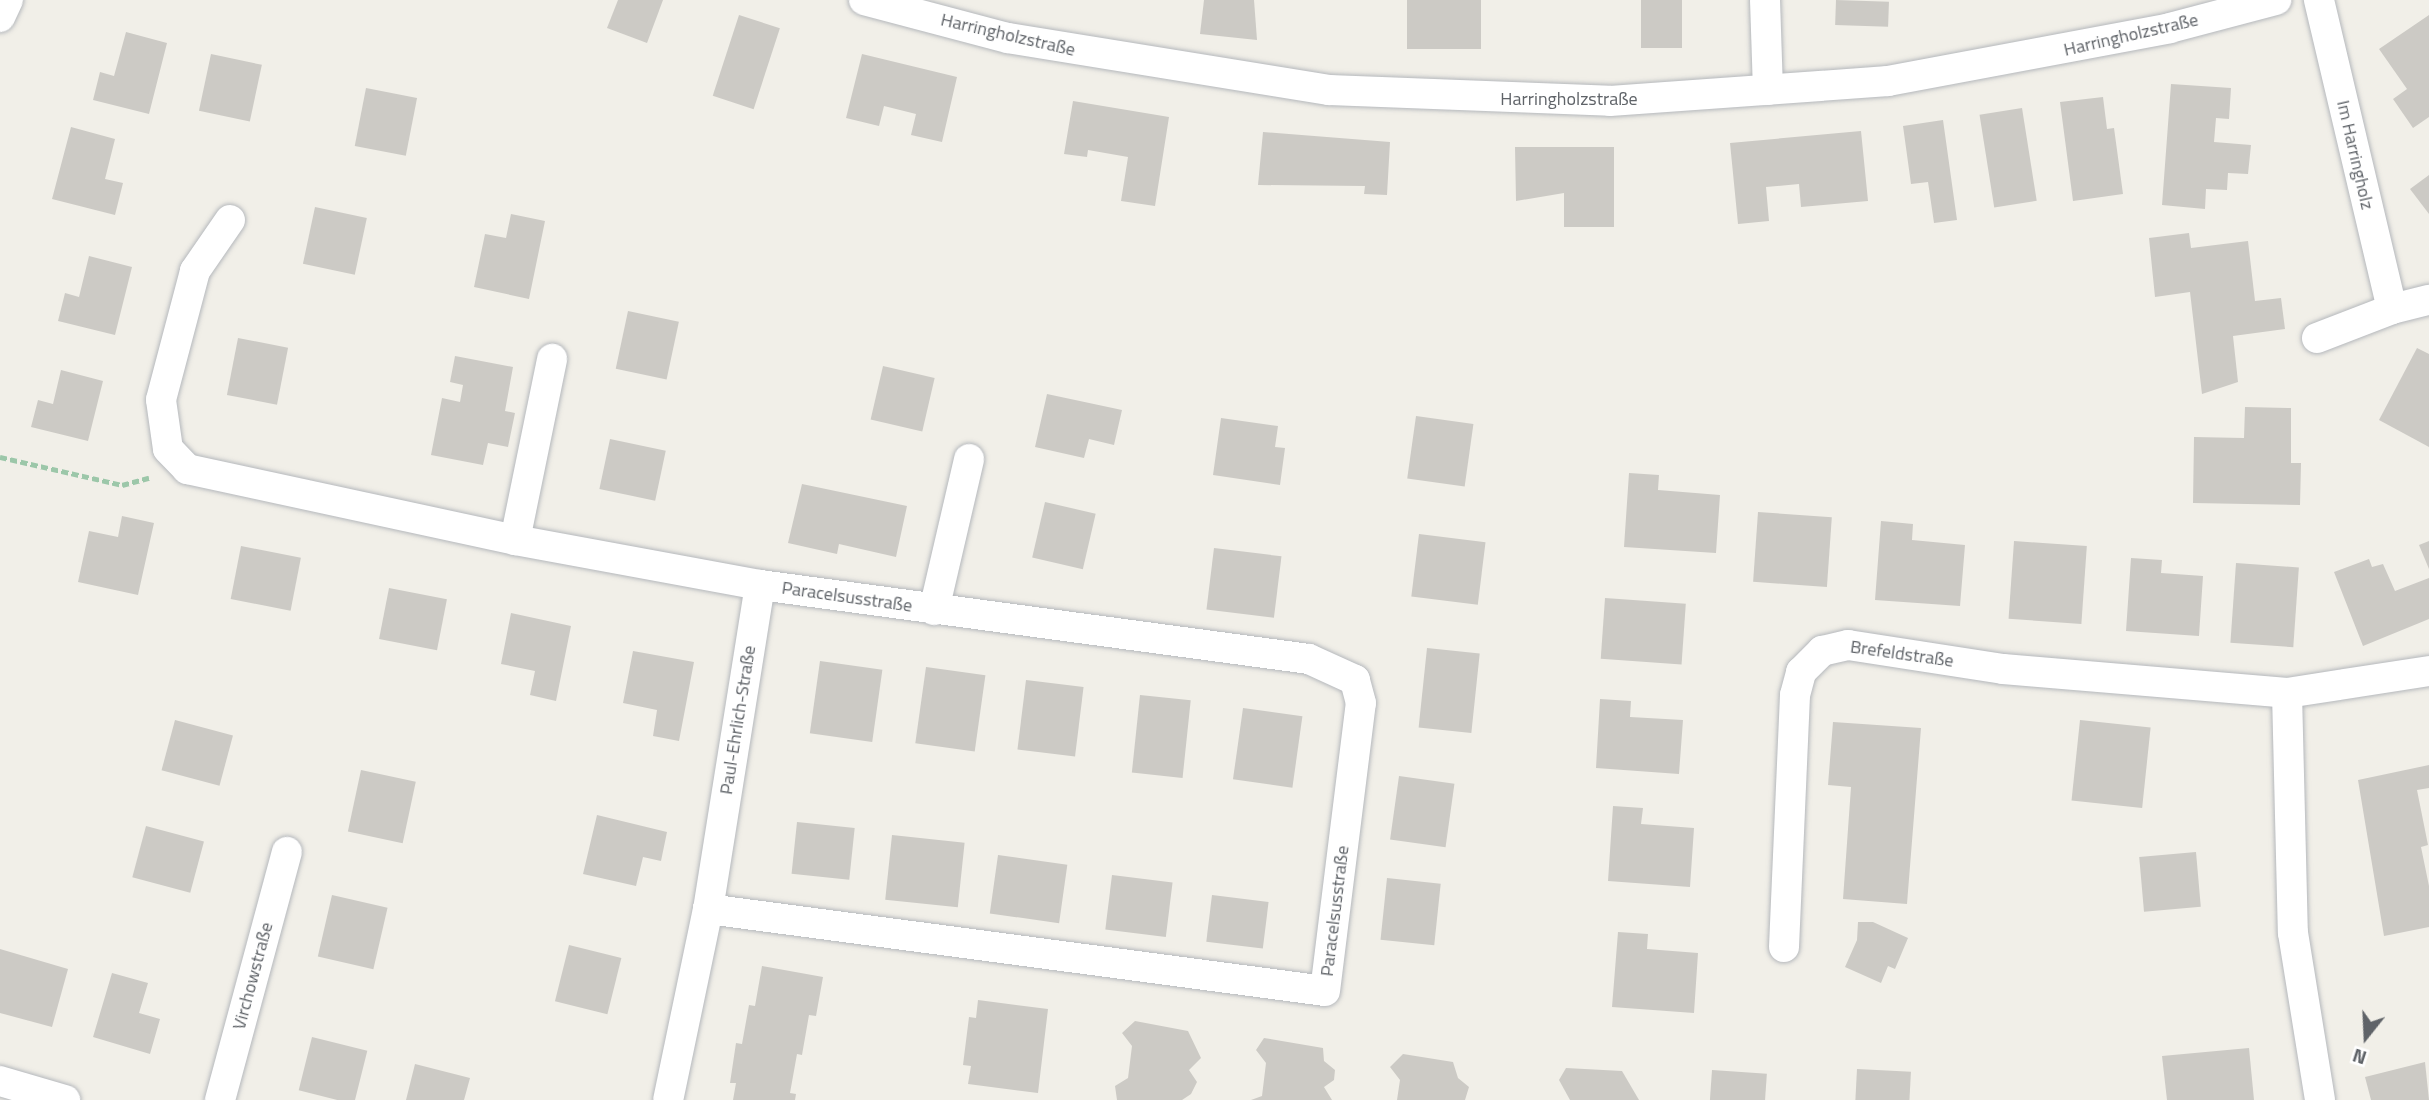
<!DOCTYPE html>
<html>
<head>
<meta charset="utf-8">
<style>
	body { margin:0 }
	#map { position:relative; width:2429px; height:1100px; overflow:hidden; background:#f1efe8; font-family:"Titillium Web",sans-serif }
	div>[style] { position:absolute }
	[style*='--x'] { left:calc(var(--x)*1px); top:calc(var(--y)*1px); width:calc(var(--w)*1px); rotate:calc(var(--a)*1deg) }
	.building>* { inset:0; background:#cccac5; transform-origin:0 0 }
	.path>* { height:4.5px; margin-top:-2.25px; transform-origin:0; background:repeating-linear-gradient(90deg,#9cc7a9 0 7px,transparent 0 10.5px) }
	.roads { filter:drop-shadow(0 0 2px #b5b8bc) drop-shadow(0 0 2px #b5b8bc) }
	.street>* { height:30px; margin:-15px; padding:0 15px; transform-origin:15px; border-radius:15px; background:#fff }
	span { translate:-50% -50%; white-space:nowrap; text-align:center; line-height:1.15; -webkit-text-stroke:5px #fff; paint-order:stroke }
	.street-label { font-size:18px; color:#5f6368 }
	.north { position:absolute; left:2331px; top:1002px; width:70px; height:70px; -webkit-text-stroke:5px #fff; paint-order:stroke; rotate:198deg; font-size:19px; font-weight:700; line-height:28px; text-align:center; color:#5f6368 }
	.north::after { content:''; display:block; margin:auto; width:24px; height:32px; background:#5f6368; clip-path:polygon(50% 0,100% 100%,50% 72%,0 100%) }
</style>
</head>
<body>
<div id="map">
	<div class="building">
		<i style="clip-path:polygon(618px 0,663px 0,647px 43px,607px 28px)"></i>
		<i style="clip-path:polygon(1204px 0,1254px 0,1257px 40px,1200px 34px)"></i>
		<i style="left:1407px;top:0;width:74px;height:49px"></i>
		<i style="left:1641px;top:0;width:41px;height:48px"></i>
		<i style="left:1836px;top:0;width:53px;height:25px;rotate:2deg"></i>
		<i style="left:739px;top:15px;width:43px;height:85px;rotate:18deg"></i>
		<i style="clip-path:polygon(2429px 15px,2429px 117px,2413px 128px,2393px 99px,2407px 89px,2379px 49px)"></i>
		<i style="clip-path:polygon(126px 32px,167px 43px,149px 114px,93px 100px,100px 72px,114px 76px)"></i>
		<i style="left:211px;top:54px;width:52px;height:58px;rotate:12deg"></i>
		<i style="clip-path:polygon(862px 54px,957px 77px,942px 142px,911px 135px,916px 114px,884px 106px,879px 126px,846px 118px)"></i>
		<i style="clip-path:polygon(2171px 84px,2231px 88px,2229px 119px,2216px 118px,2214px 142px,2251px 145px,2248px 174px,2228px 173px,2227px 190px,2206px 189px,2205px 209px,2162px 205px)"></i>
		<i style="left:366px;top:88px;width:52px;height:59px;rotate:11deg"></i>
		<i style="clip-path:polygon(2103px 97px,2107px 129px,2114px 128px,2123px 194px,2073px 201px,2060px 102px)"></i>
		<i style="clip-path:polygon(1073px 101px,1169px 117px,1155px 206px,1121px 201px,1128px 157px,1088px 150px,1087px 157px,1064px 154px)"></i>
		<i style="left:2022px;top:108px;width:94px;height:43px;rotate:81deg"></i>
		<i style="clip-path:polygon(1943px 120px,1957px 220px,1934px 223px,1928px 182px,1911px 184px,1903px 126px)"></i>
		<i style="clip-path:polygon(71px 127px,115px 139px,105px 179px,123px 183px,115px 215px,52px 199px)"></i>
		<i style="clip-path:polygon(1861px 131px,1868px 201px,1801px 207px,1799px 184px,1766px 187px,1769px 221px,1738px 224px,1730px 143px)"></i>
		<i style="clip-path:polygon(1263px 132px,1390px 142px,1387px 195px,1364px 194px,1365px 186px,1258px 185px)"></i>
		<i style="clip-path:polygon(1515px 147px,1614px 147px,1614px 227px,1564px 227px,1564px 193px,1516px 201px)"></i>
		<i style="clip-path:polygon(2429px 175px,2429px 214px,2410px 189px)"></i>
		<i style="left:315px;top:207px;width:53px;height:58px;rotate:12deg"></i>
		<i style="clip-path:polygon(511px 214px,545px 221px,529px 299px,474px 287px,485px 234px,506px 238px)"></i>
		<i style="clip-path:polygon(2189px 233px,2191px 248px,2248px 241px,2255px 301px,2281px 298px,2285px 329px,2233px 336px,2238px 382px,2202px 394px,2190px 292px,2155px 297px,2149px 238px)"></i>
		<i style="clip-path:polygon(89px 256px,132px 267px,115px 335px,58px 321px,65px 293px,79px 297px)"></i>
		<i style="left:628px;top:311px;width:52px;height:59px;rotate:12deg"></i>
		<i style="left:238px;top:338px;width:51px;height:58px;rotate:11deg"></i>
		<i style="clip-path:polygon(2417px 348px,2429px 354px,2429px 447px,2379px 420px)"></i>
		<i style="clip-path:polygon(455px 356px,513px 367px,505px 411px,515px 413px,508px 447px,488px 443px,483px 465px,431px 455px,442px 398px,460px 402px,463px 385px,450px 382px)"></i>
		<i style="left:883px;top:366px;width:53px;height:55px;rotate:13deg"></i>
		<i style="clip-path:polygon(61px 370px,103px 381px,88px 441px,31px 427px,38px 400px,53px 404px)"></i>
		<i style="clip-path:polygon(1047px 394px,1122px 410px,1114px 445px,1089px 439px,1084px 458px,1035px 447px)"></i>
		<i style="clip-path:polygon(2245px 407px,2291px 408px,2291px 463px,2301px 463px,2300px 505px,2193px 503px,2194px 437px,2244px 438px)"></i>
		<i style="left:1416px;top:416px;width:58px;height:63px;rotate:8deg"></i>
		<i style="clip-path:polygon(1221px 418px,1278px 426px,1275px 447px,1285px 448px,1280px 485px,1213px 475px)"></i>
		<i style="left:610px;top:439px;width:57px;height:51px;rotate:12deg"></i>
		<i style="clip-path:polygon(1629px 473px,1659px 475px,1658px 490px,1720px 495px,1716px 553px,1624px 547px)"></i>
		<i style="clip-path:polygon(802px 484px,907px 506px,896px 557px,839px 544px,837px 554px,788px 543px)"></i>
		<i style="left:1045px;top:502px;width:52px;height:57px;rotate:13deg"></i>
		<i style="left:1758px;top:512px;width:74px;height:70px;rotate:4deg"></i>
		<i style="clip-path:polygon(122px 516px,154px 523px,138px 595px,78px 582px,89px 531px,118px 537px)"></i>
		<i style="clip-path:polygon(1881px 521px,1913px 524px,1912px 540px,1965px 545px,1960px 606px,1875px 600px)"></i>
		<i style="left:1419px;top:534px;width:67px;height:63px;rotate:7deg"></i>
		<i style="left:2014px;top:541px;width:73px;height:78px;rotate:4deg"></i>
		<i style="clip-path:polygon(2429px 541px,2429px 569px,2419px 545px)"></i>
		<i style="left:241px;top:546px;width:61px;height:54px;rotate:11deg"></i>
		<i style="left:1214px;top:548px;width:68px;height:62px;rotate:7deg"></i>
		<i style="clip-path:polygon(2131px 558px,2162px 560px,2161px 573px,2203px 576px,2199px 636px,2126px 631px)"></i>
		<i style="clip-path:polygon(2369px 559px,2372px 567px,2383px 564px,2395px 591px,2429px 578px,2429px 619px,2363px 646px,2334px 572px)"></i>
		<i style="left:2236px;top:563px;width:63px;height:80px;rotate:4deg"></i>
		<i style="left:389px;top:588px;width:59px;height:52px;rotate:11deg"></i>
		<i style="left:1605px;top:598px;width:81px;height:61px;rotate:4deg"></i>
		<i style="clip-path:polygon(511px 613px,571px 626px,556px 701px,530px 695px,535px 671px,501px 664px)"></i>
		<i style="left:1427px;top:648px;width:53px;height:80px;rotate:6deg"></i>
		<i style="clip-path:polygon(633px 651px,694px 662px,679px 741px,653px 736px,657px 710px,623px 703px)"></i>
		<i style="left:820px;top:661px;width:63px;height:73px;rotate:8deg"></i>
		<i style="left:926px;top:667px;width:60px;height:77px;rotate:8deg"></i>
		<i style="left:1026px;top:680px;width:58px;height:70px;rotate:7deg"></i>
		<i style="left:1140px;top:695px;width:51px;height:78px;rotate:6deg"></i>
		<i style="clip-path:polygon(1600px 699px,1631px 701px,1630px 717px,1683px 720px,1679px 774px,1596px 768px)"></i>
		<i style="left:1243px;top:708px;width:60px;height:72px;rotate:8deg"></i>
		<i style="left:175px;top:720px;width:60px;height:52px;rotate:15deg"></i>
		<i style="left:2080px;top:720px;width:71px;height:81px;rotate:6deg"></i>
		<i style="clip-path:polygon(1833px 722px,1921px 728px,1907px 904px,1843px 899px,1851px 787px,1828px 785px)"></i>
		<i style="clip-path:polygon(2429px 765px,2429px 788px,2417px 790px,2428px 845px,2421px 847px,2429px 886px,2429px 927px,2384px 936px,2358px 780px)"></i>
		<i style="left:361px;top:770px;width:56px;height:63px;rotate:12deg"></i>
		<i style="left:1399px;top:776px;width:56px;height:64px;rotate:8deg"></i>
		<i style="clip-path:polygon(1613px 806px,1643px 808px,1641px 824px,1694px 828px,1690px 887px,1608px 881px)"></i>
		<i style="clip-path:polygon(597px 815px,667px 832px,661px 861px,643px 857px,636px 886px,583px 874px)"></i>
		<i style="left:797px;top:822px;width:58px;height:52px;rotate:6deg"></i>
		<i style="left:146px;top:826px;width:60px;height:53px;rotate:15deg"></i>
		<i style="left:892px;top:835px;width:73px;height:65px;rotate:6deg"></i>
		<i style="left:2196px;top:852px;width:55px;height:57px;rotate:85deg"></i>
		<i style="left:998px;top:855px;width:70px;height:59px;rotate:8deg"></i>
		<i style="left:1112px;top:875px;width:61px;height:55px;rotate:7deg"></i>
		<i style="left:1387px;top:878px;width:54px;height:62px;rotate:6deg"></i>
		<i style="left:332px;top:895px;width:57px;height:63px;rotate:13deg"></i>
		<i style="left:1212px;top:895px;width:57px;height:47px;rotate:7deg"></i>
		<i style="clip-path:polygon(1858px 922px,1873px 922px,1908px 938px,1895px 969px,1888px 966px,1881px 983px,1845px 967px,1857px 940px)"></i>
		<i style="clip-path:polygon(1618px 932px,1648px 934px,1647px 949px,1698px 953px,1694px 1013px,1612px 1007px)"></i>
		<i style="left:569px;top:945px;width:54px;height:58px;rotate:14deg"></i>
		<i style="clip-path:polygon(0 949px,68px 969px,52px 1027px,0 1013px)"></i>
		<i style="clip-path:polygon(762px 966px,823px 977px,816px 1016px,809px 1015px,802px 1055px,797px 1054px,790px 1093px,796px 1094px,795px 1100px,733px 1100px,736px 1083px,730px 1083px,736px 1043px,742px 1044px,749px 1005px,755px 1006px)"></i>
		<i style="clip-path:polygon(112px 973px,148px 983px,139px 1013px,160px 1019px,150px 1054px,93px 1037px)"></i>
		<i style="clip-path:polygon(978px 1000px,1048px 1009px,1038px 1093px,968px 1084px,971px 1066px,963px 1065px,969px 1017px,976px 1018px)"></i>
		<i style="clip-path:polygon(1135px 1021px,1188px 1031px,1201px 1058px,1189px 1070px,1197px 1082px,1191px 1094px,1182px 1100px,1117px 1100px,1115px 1086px,1128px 1078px,1132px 1046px,1122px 1033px)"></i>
		<i style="left:312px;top:1037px;width:57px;height:55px;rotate:14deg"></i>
		<i style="clip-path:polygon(1264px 1038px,1323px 1048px,1324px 1061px,1335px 1070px,1334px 1080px,1324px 1087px,1332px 1100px,1251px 1100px,1262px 1096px,1266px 1063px,1256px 1050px)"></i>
		<i style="clip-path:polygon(2249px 1048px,2254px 1100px,2167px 1100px,2162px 1056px)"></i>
		<i style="clip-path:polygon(1403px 1054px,1453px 1062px,1458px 1078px,1469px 1087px,1465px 1100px,1397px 1100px,1400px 1080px,1390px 1067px)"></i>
		<i style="clip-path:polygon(2425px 1062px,2429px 1100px,2371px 1100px,2365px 1077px)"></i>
		<i style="clip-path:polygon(415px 1064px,470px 1078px,464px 1100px,406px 1100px)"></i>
		<i style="clip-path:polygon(1566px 1068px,1622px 1071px,1639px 1100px,1570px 1100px,1559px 1080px)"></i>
		<i style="left:1857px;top:1069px;width:54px;height:31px;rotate:3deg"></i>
		<i style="left:1712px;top:1070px;width:55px;height:30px;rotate:4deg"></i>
	</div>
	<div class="path">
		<i style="--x:0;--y:457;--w:125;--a:12.9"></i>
		<i style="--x:122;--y:485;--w:28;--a:-15"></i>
	</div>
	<div class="roads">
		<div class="street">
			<i style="--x:864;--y:0;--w:149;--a:14.8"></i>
			<i style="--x:1008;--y:38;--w:325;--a:9.2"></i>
			<i style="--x:1329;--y:90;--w:281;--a:2.2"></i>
			<i style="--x:1610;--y:101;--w:279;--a:-4.1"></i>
			<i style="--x:1888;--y:81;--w:287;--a:-10.6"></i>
			<i style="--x:2170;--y:28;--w:110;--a:-14.8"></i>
			<i style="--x:1765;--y:0;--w:90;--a:88.1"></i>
			<i style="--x:0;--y:17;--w:19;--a:-65"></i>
			<i style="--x:230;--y:220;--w:62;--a:124.5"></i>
			<i style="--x:195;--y:271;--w:133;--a:104.8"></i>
			<i style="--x:161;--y:400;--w:49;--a:81.9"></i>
			<i style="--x:168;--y:449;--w:28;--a:46"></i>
			<i style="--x:187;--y:469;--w:336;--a:12.2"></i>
			<i style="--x:515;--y:540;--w:249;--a:10.4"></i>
			<i style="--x:760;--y:585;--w:328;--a:99.1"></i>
			<i style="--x:708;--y:909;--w:195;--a:101.8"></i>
			<i style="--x:2392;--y:309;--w:38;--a:-14"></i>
			<i style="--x:2317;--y:338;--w:80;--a:-21.1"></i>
			<i style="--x:2392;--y:309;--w:318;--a:-103.3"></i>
			<i style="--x:515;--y:540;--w:185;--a:-78.4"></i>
			<i style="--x:934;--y:610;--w:155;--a:-76.9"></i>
			<i style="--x:2287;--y:693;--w:240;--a:88.6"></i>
			<i style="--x:2293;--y:933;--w:169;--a:80.8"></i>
			<i style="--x:708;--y:909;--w:622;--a:7.57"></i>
			<i style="--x:1325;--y:991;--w:290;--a:-82.9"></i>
			<i style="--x:1361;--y:703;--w:24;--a:-105"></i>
			<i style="--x:1355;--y:680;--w:51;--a:-155.5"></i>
			<i style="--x:1309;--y:659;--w:554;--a:-172.32"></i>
			<i style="--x:1784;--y:947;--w:252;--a:-87.5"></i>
			<i style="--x:1795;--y:695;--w:24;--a:-75"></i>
			<i style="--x:1801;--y:672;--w:30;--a:-45"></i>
			<i style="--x:1822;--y:651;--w:27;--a:-13"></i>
			<i style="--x:1848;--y:645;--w:157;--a:8.8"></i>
			<i style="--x:2003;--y:669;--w:285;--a:4.8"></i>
			<i style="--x:2287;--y:693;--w:144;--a:-8.8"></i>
			<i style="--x:0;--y:1081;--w:68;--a:16.3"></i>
			<i style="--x:220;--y:1100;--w:257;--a:-74.9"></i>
		</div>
	</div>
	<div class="street-label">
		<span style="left:1008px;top:35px;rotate:13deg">Harringholzstraße</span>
		<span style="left:2131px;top:35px;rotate:-13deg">Harringholzstraße</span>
		<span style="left:1569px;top:99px">Harringholzstraße</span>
		<span style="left:2355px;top:155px;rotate:77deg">Im Harringholz</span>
		<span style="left:847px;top:597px;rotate:8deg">Paracelsusstraße</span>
		<span style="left:1902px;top:654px;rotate:8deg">Brefeldstraße</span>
		<span style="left:738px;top:720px;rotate:-81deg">Paul-Ehrlich-Straße</span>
		<span style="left:1335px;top:911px;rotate:-83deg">Paracelsusstraße</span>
		<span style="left:253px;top:976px;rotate:-75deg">Virchowstraße</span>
	</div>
	<div class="north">N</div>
</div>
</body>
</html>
